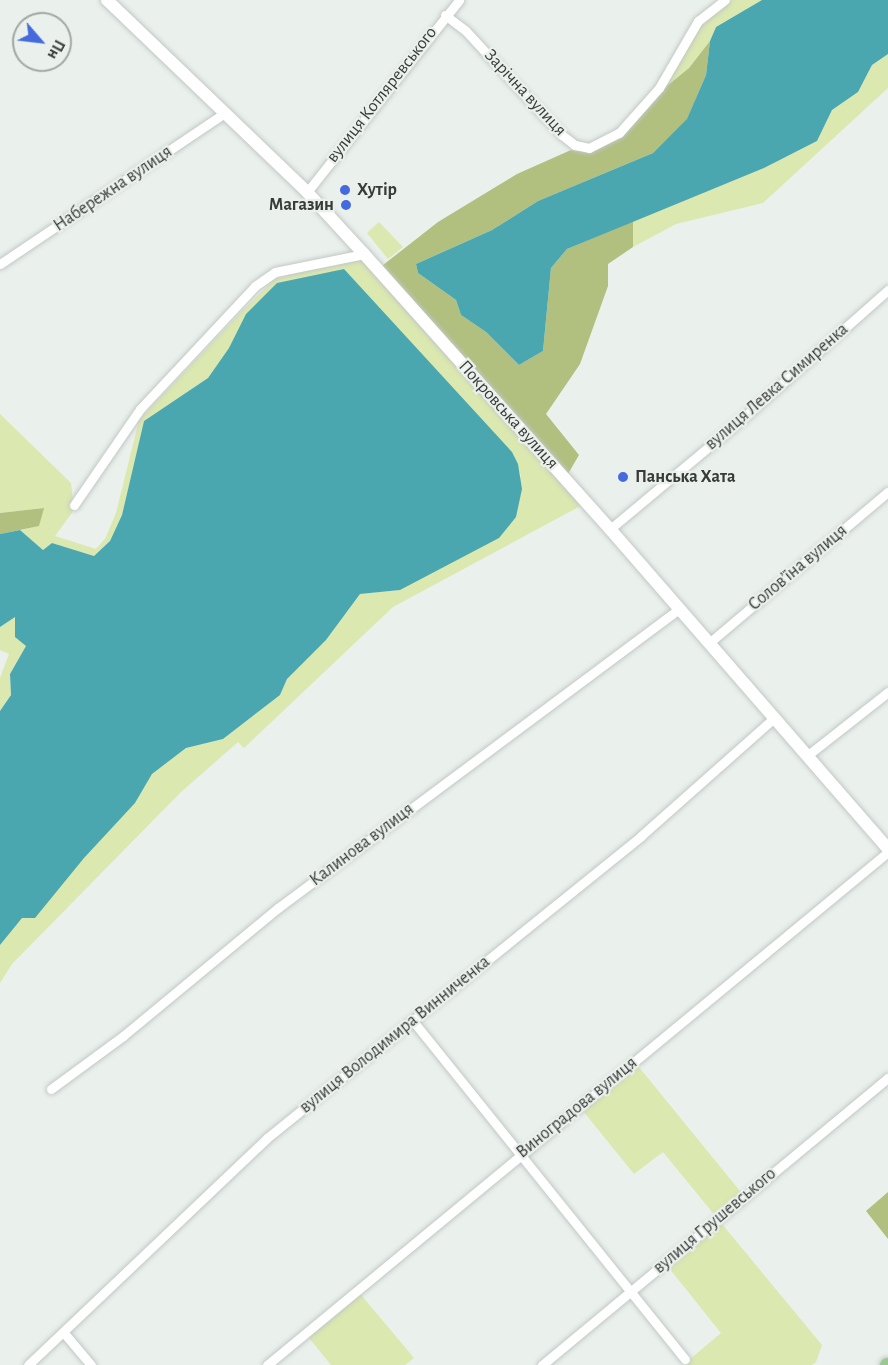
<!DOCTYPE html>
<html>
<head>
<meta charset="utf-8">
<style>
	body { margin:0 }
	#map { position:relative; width:888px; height:1365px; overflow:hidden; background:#eaf0ec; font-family:"Alegreya Sans",sans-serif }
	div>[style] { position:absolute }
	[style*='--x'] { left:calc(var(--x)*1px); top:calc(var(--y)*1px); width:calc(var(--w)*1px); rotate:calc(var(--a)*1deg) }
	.green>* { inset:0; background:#dbe8b0 }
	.forest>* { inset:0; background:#b1bf7f }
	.water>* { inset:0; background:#4ba7af }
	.roads { filter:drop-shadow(0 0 2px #c2c8c5) drop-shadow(0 0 2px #c2c8c5) }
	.minor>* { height:9px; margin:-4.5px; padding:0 4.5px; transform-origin:4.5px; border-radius:4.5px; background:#fff }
	.tertiary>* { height:12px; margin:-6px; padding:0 6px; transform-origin:6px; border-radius:6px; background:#fff }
	.primary>* { height:15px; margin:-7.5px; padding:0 7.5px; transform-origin:7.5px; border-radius:7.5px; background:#9ec893 }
	.dots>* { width:16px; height:16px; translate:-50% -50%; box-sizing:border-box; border:3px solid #eaf0ec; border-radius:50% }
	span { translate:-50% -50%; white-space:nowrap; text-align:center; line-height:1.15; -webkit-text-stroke:4.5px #eaf0ec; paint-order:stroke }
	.street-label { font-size:18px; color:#393b39 }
	.poi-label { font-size:18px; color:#393b39; font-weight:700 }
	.left { translate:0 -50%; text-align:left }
	.right { translate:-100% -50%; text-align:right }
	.north { position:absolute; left:12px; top:12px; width:60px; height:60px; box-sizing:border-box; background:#eaf0ec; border:2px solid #a3a8a4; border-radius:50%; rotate:118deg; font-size:16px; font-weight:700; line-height:24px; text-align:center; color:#393b39 }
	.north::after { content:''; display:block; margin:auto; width:21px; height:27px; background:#456add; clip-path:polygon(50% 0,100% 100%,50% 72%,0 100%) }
</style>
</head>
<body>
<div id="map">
	<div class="green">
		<i style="clip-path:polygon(732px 0,762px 0,716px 27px,710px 41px,689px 68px,662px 90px,702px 24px)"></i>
		<i style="clip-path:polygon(888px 54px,888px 88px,763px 203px,676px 224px,633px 247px,633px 221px,764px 168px,817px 141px,832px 110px,858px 92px,872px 65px)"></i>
		<i style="clip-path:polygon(379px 222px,403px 247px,388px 259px,367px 233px)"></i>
		<i style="clip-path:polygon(364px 254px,586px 503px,393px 607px,244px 748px,238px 742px,180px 793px,12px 964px,0 983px,0 945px,10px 930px,135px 803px,152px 774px,186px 748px,223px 739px,280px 695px,287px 679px,326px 640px,360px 594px,400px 590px,521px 476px,512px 452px,229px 348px,208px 378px,144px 421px,122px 515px,110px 541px,94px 556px,52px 543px,43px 550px,20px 530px,39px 526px,43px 508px,0 513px,0 414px,71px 483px,74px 510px,55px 536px,96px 549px,105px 539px,116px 513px,139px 420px,242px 311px,275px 279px)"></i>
		<i style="clip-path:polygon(15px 616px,17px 630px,26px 646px,10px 674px,11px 695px,0 711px,0 678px,9px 654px,0 650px,0 627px)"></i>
		<i style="clip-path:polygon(634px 1061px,744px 1196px,717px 1218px,822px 1345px,816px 1362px,812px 1365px,683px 1365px,721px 1333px,665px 1263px,717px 1218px,663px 1152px,634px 1174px,579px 1106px)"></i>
		<i style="clip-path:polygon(357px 1290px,414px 1358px,405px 1365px,331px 1365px,305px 1333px)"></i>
	</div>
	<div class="forest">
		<i style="clip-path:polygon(710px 41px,706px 75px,687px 120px,653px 153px,538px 201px,492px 230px,416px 264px,418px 273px,456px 300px,461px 315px,486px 332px,519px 365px,543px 351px,551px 268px,567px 249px,633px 221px,633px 247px,608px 264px,608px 286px,580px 364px,546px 414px,579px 455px,565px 479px,378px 269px,438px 222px,517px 174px,571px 150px,591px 152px,621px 138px,662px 90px,689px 68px)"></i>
		<i style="clip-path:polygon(44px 508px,39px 526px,0 534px,0 513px)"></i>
		<i style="clip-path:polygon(888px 1192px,888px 1239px,866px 1211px)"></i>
	</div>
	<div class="water">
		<i style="clip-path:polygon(762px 0,888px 0,888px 54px,872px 65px,858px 92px,832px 110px,817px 141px,764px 168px,567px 249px,551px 268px,543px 351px,519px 365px,486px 332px,461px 315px,456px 300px,418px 273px,416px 264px,492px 230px,538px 201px,653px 153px,687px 119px,706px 75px,710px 41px,716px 27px)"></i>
		<i style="clip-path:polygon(344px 269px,512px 452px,518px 464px,522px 489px,516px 517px,499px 538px,400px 590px,360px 594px,326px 640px,287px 679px,280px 695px,223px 739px,186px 748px,152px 774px,135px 803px,84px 858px,35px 918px,22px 918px,0 945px,0 711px,11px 695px,10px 674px,26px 646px,15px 637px,15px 617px,0 627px,0 534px,20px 530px,43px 550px,52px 543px,94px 556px,110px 541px,122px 515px,144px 421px,208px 378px,229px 348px,246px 314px,277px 283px)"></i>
	</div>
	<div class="roads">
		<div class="minor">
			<i style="--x:445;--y:15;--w:25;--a:37"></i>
			<i style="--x:465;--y:30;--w:143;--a:47.3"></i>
			<i style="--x:562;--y:135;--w:16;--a:38"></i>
			<i style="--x:575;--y:145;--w:14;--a:12"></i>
			<i style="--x:589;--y:148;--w:34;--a:-27"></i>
			<i style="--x:619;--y:133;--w:60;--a:-48.4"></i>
			<i style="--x:659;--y:88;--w:78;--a:-59.8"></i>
			<i style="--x:698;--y:21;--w:34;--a:-38"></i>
			<i style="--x:307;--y:192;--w:245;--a:-51.6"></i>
			<i style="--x:0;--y:264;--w:271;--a:-33.9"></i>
			<i style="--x:74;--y:505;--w:116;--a:-55.5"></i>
			<i style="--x:140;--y:409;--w:168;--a:-46.9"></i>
			<i style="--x:255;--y:286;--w:24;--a:-35"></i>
			<i style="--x:275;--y:272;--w:91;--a:-11.4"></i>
			<i style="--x:610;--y:529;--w:172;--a:-39.8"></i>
			<i style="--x:742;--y:419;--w:195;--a:-41.5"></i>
			<i style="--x:709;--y:643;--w:234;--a:-40.2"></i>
			<i style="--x:808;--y:755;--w:102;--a:-38.2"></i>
			<i style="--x:413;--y:1021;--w:434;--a:51.2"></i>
			<i style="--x:51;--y:1089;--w:89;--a:-36.4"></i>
			<i style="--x:123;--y:1036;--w:201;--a:-39.6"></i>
			<i style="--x:278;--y:908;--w:500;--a:-36.71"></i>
			<i style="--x:64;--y:1333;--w:42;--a:49.8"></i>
			<i style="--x:28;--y:1365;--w:330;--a:-43.5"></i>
			<i style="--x:267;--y:1138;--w:481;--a:-38.9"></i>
			<i style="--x:641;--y:836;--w:178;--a:-41.6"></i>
			<i style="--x:267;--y:1365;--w:805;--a:-39.56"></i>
			<i style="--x:542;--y:1365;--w:450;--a:-39.7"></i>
		</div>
		<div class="tertiary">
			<i style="--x:107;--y:0;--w:277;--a:43.8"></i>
			<i style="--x:307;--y:192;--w:84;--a:47.4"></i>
			<i style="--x:364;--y:254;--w:369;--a:48.2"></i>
			<i style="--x:610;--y:529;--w:424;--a:49"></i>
		</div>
		<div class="primary">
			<i style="--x:887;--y:1365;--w:1;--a:0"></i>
		</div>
	</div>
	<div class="dots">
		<i style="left:345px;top:190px;background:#456add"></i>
		<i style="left:346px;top:205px;background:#456add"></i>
		<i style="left:623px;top:477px;background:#456add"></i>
	</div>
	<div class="street-label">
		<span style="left:525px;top:93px;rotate:47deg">Зарічна вулиця</span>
		<span style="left:382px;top:95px;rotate:-52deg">вулиця Котляревського</span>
		<span style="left:113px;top:189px;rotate:-34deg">Набережна вулиця</span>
		<span style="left:777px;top:387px;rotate:-41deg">вулиця Левка Симиренка</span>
		<span style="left:508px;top:415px;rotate:48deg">Покровська вулиця</span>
		<span style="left:798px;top:568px;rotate:-40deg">Соловʼїна вулиця</span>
		<span style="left:362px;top:845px;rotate:-37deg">Калинова вулиця</span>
		<span style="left:395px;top:1035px;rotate:-39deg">вулиця Володимира Винниченка</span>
		<span style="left:577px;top:1108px;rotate:-39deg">Виноградова вулиця</span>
		<span style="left:715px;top:1221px;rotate:-40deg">вулиця Грушевського</span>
	</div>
	<div class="poi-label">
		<span class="left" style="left:357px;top:190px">Хутір</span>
		<span class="right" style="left:334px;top:205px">Магазин</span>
		<span class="left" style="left:635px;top:477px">Панська Хата</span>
	</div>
	<div class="north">Пн</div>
</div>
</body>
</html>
